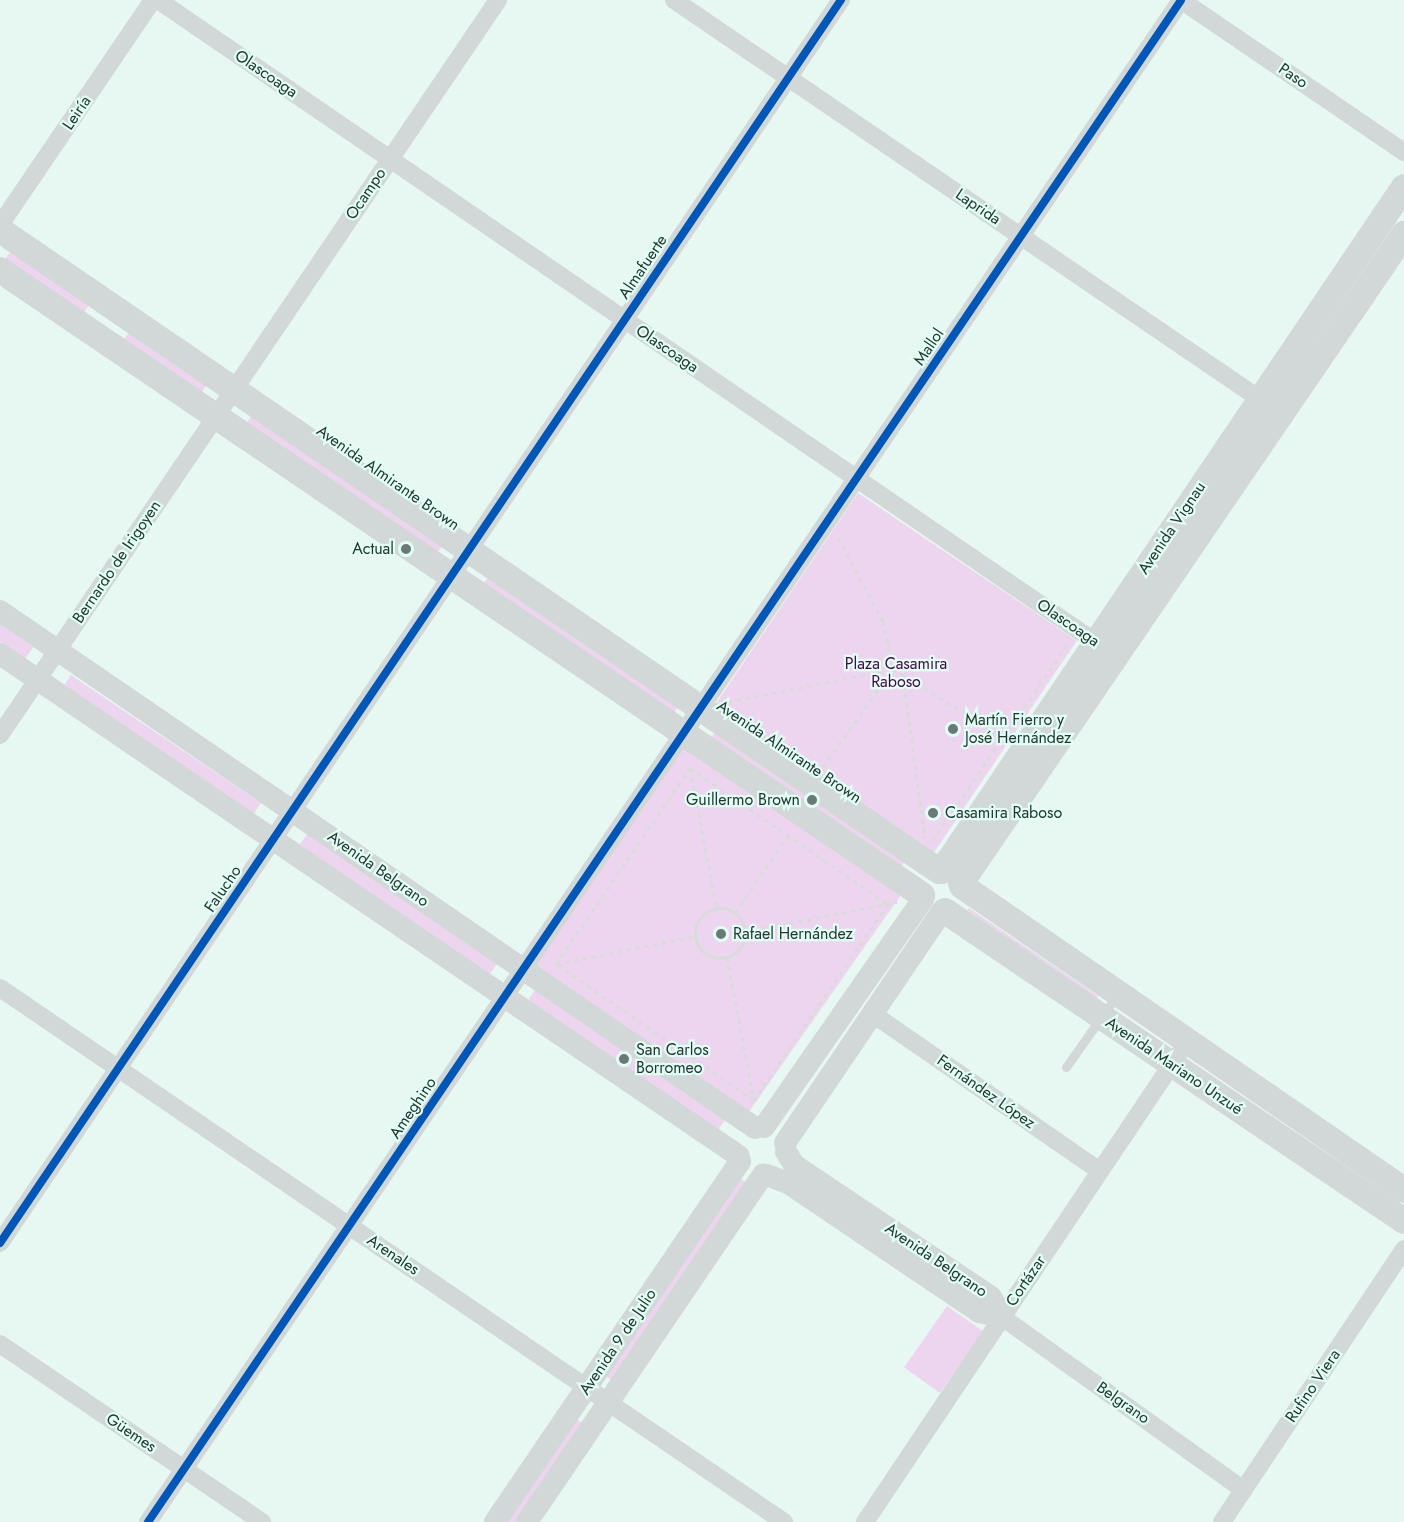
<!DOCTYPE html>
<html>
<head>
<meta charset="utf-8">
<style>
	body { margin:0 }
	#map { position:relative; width:1404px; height:1522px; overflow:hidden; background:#e7f8f2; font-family:Jost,sans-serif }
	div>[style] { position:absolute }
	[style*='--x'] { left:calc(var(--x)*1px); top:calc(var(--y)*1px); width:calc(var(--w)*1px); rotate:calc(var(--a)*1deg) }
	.green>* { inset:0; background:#eed5ef; transform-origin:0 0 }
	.path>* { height:3px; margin-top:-1.5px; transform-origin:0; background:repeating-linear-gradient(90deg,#d7dcda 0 4.5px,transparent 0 9px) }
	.path>.ring { margin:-1.5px; padding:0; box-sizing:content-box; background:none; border:3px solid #d7dcda; border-radius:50% }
	.service>* { height:9px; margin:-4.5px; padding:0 4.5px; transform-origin:4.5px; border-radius:4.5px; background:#d2d8d7 }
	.minor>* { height:18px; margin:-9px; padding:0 9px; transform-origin:9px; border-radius:9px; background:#d2d8d7 }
	.tertiary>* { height:22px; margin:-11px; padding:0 11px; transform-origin:11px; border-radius:11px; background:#d2d8d7 }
	.secondary>* { height:26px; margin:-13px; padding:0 13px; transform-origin:13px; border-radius:13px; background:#d2d8d7 }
	.cycleway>* { height:8px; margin:-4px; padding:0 4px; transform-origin:4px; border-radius:4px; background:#0057b8 }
	.dots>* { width:16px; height:16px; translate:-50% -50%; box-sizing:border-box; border:3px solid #e0fff5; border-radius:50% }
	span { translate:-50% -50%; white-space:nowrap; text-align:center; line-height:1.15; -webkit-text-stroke:4.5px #e0fff5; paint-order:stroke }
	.street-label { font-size:16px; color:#263531 }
	.poi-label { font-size:16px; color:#263531 }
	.right { translate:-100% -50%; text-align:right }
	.left { translate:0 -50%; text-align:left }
	.park-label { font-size:16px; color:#4b0348 }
</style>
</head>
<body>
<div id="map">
	<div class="green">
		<i style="left:13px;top:248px;width:95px;height:16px;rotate:35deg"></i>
		<i style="left:131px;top:329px;width:94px;height:15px;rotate:34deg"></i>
		<i style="left:254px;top:412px;width:231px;height:15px;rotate:34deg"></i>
		<i style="left:858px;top:493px;width:264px;height:255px;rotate:34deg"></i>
		<i style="left:489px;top:576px;width:230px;height:16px;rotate:34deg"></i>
		<i style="clip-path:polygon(0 624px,33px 647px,25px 659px,0 642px)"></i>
		<i style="left:71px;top:675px;width:229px;height:16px;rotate:34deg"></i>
		<i style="left:717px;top:729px;width:230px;height:16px;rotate:34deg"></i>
		<i style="left:685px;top:743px;width:264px;height:277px;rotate:35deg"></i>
		<i style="left:307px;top:834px;width:230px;height:16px;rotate:34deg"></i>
		<i style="clip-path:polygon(969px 908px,1098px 996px,1096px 999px,967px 910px)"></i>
		<i style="left:535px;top:990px;width:230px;height:16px;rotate:34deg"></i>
		<i style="left:740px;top:1178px;width:12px;height:239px;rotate:35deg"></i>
		<i style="left:947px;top:1306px;width:44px;height:75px;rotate:35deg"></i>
		<i style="left:573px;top:1417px;width:13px;height:127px;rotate:32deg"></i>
	</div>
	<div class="path">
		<i style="--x:903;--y:676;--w:163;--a:82.3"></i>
		<i style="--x:728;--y:702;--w:168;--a:-11.3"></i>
		<i style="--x:893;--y:669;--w:134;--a:31.6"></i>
		<i style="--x:823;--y:767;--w:120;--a:-54.5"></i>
		<i style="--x:893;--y:669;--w:49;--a:-101.8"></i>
		<i style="--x:883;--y:621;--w:97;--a:-118.4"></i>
		<i style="--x:690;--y:768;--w:240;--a:34.5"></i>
		<i style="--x:888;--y:904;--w:237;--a:124.4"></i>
		<i style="--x:754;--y:1100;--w:240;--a:-145.5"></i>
		<i style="--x:556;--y:964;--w:237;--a:-55.6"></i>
		<i style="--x:690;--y:768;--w:143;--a:79.1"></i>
		<i style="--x:932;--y:841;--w:239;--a:-55.4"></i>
		<i class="ring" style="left:695px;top:908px;width:47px;height:47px"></i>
		<i style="--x:735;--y:913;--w:94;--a:-55.8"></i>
		<i style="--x:745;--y:932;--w:155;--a:-11.2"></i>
		<i style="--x:727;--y:957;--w:146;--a:79.3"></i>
		<i style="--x:556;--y:964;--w:143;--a:-11.3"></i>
	</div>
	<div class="service">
		<i style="--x:1066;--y:1067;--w:88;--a:-54.7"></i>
	</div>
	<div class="minor">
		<i style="--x:158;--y:0;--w:1147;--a:34.41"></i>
		<i style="--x:674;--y:0;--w:721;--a:34.26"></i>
		<i style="--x:1181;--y:0;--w:270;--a:34.3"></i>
		<i style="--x:0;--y:225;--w:272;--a:-55.8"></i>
		<i style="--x:0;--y:735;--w:888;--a:-55.88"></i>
		<i style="--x:0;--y:988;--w:949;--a:34.26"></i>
		<i style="--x:873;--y:1014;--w:276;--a:34.7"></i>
		<i style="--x:0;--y:1243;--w:1501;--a:-55.92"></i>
		<i style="--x:1002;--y:1317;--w:297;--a:35.6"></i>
		<i style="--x:0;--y:1344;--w:317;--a:34.2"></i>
		<i style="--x:148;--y:1522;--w:1839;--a:-55.83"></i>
		<i style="--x:865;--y:1522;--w:562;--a:-56.17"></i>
		<i style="--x:1222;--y:1522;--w:328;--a:-56.3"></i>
	</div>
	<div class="tertiary">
		<i style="--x:0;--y:611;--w:915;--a:34.4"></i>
		<i style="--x:0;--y:654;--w:893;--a:34.19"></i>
		<i style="--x:764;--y:1127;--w:279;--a:-55.1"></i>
		<i style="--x:785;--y:1143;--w:280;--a:-55.9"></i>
		<i style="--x:786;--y:1152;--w:15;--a:58"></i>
		<i style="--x:794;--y:1165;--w:237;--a:33.8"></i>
		<i style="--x:991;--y:1297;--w:23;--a:61"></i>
		<i style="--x:767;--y:1175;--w:22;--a:21"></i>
		<i style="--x:788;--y:1183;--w:230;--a:34"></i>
		<i style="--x:979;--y:1312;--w:24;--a:12"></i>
		<i style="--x:495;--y:1522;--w:436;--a:-55.8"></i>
		<i style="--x:527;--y:1522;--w:420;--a:-55.8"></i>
	</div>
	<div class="secondary">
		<i style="--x:0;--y:230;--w:1137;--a:34.32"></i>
		<i style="--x:0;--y:270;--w:1114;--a:34.13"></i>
		<i style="--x:942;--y:871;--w:825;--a:-55.96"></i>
		<i style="--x:961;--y:883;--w:786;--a:-55.68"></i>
		<i style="--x:962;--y:886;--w:536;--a:34.52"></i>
		<i style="--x:945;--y:911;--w:554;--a:34.03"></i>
	</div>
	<div class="cycleway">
		<i style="--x:0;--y:1243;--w:1501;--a:-55.92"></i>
		<i style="--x:148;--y:1522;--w:1839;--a:-55.83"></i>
	</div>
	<div class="dots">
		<i style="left:406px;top:549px;background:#6a7975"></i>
		<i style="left:953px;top:729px;background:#6a7975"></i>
		<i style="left:812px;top:800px;background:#6a7975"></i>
		<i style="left:933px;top:813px;background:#6a7975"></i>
		<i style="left:721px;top:934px;background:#6a7975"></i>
		<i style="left:624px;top:1059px;background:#6a7975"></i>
	</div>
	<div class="street-label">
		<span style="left:266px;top:74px;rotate:34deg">Olascoaga</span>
		<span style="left:1293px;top:76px;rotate:34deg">Paso</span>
		<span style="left:77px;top:113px;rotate:-56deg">Leiría</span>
		<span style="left:366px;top:194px;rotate:-56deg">Ocampo</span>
		<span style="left:978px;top:207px;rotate:34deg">Laprida</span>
		<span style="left:643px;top:267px;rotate:-56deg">Almafuerte</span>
		<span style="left:929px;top:347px;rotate:-56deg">Mallol</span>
		<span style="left:667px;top:349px;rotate:34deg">Olascoaga</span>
		<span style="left:388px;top:478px;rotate:35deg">Avenida Almirante Brown</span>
		<span style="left:1172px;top:528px;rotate:-56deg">Avenida Vignau</span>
		<span style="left:117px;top:562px;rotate:-56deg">Bernardo de Irigoyen</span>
		<span style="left:1068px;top:623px;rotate:34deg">Olascoaga</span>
		<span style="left:789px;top:752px;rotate:34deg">Avenida Almirante Brown</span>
		<span style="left:378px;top:869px;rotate:35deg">Avenida Belgrano</span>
		<span style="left:223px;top:889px;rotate:-56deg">Falucho</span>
		<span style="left:1174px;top:1066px;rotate:34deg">Avenida Mariano Unzué</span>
		<span style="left:986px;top:1092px;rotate:35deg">Fernández López</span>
		<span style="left:413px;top:1108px;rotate:-56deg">Ameghino</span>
		<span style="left:393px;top:1255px;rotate:34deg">Arenales</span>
		<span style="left:936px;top:1260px;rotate:34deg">Avenida Belgrano</span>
		<span style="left:1026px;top:1281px;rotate:-56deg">Cortázar</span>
		<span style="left:618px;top:1342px;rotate:-56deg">Avenida 9 de Julio</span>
		<span style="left:1313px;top:1386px;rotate:-56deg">Rufino Viera</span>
		<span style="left:1123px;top:1403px;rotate:35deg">Belgrano</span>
		<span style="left:131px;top:1433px;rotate:34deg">Güemes</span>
	</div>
	<div class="poi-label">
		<span class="right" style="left:394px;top:549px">Actual</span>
		<span class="left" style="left:965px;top:729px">Martín Fierro y<br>José Hernández</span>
		<span class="right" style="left:800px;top:800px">Guillermo Brown</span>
		<span class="left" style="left:945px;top:813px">Casamira Raboso</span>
		<span class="left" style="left:733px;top:934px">Rafael Hernández</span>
		<span class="left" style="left:636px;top:1059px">San Carlos<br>Borromeo</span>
	</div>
	<div class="park-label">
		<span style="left:896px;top:673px">Plaza Casamira<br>Raboso</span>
	</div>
</div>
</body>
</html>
